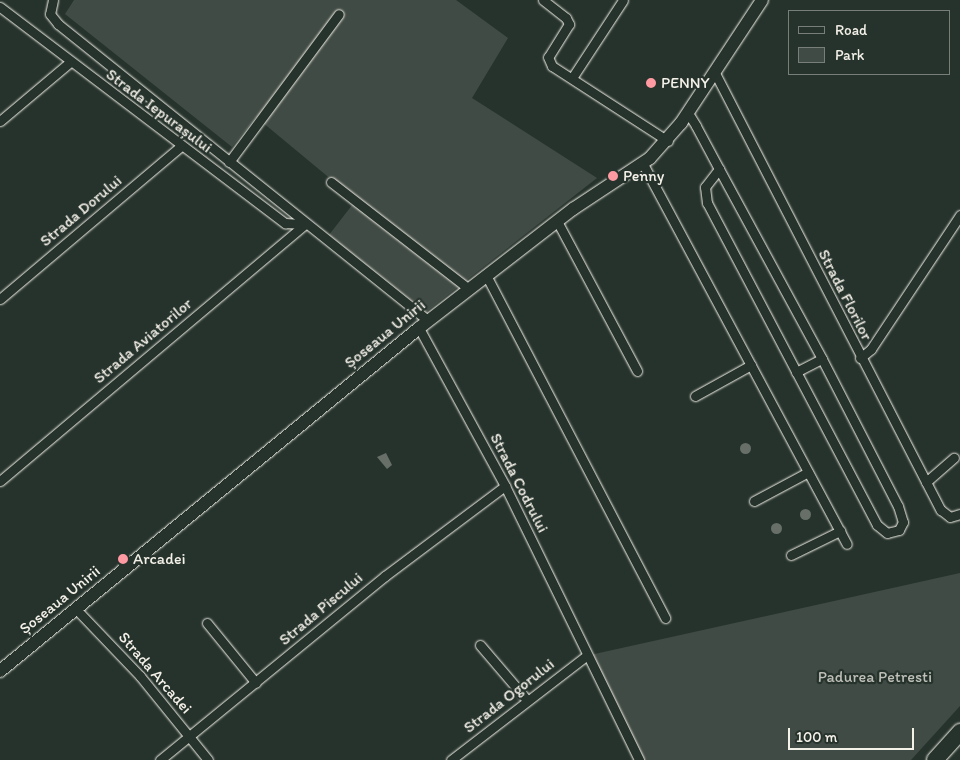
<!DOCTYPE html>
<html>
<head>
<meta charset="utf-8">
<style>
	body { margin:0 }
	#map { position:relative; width:960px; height:760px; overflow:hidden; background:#26332d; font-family:Itim,sans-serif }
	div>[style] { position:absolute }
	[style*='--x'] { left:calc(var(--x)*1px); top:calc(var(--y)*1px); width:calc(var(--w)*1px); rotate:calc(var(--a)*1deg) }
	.green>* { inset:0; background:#414b45 }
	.water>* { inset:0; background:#676f68 }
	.round { border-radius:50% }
	.roads { filter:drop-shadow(0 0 1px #f4f1e8) drop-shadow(0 0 1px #f4f1e8) }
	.minor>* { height:9px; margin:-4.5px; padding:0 4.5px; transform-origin:4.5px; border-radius:4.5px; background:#26332d }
	.secondary>* { height:12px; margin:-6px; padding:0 6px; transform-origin:6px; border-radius:6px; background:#26332d }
	.motorway>* { height:16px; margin:-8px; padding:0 8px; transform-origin:8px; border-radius:8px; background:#26332d }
	.dots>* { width:14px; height:14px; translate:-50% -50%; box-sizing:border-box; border:2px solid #26332d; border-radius:50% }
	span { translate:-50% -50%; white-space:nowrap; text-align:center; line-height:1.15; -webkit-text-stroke:4.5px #26332d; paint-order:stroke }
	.poi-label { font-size:16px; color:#f4f1e8 }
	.left { translate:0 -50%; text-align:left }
	.street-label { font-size:16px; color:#f4f1e8 }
	.park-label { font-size:16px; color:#bebfb7 }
	.legend { position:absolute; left:788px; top:10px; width:162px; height:65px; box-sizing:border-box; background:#26332d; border:1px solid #787f78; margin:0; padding:6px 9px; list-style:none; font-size:15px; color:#f4f1e8 }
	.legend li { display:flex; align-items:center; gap:10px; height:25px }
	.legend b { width:25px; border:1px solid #787f78 }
	.scale { position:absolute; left:788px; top:728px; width:126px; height:22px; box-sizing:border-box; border:2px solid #f4f1e8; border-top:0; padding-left:6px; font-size:15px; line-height:18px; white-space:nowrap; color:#f4f1e8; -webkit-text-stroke:4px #26332d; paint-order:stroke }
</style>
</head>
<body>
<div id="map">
	<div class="green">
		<i style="clip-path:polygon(74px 0,456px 0,508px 38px,472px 98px,597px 178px,426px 312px,329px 235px,356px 200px,256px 117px,232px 147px,65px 14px)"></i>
		<i style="clip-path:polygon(960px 573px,960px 706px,911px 760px,644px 760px,590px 655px)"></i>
	</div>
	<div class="water">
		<i class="round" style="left:739.5px;top:442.5px;width:11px;height:11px"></i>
		<i style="clip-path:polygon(386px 453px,392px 465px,387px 469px,377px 457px)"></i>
		<i class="round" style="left:799.5px;top:508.5px;width:11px;height:11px"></i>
		<i class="round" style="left:770.5px;top:522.5px;width:11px;height:11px"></i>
	</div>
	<div class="roads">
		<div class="minor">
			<i style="--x:53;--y:0;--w:14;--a:102"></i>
			<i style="--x:50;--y:14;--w:13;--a:51"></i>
			<i style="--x:58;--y:24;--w:474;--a:38.7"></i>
			<i style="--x:543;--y:0;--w:29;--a:38"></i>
			<i style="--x:566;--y:18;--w:7;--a:63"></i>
			<i style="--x:569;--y:24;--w:39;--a:122"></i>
			<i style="--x:548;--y:57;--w:10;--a:66"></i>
			<i style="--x:552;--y:66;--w:138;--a:32.9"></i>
			<i style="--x:0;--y:7;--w:358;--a:37.2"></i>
			<i style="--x:285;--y:223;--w:18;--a:3"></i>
			<i style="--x:715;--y:73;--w:492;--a:62.7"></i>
			<i style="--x:941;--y:510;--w:11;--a:38"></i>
			<i style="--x:950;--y:517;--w:10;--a:-17"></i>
			<i style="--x:572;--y:78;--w:93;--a:-56.8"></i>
			<i style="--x:688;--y:113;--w:15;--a:58"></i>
			<i style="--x:696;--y:126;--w:49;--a:61.9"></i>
			<i style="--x:719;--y:169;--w:216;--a:61.5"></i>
			<i style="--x:822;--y:359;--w:165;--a:62.7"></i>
			<i style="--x:898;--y:506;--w:17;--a:73"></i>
			<i style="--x:903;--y:522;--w:9;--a:117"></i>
			<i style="--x:899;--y:530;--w:12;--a:166"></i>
			<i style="--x:887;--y:533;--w:13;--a:-141"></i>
			<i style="--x:877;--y:525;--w:364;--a:-117.8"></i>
			<i style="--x:707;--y:203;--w:16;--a:-97"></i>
			<i style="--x:705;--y:187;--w:23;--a:-52"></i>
			<i style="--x:0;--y:121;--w:92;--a:-40.1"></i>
			<i style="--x:229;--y:162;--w:184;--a:-53.4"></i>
			<i style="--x:643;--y:164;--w:431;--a:61.8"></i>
			<i style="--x:331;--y:182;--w:175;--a:37.8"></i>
			<i style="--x:557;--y:221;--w:170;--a:61.9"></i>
			<i style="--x:486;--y:275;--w:387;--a:62.4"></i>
			<i style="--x:0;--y:299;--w:237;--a:-40.2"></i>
			<i style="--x:419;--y:328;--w:180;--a:61.4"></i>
			<i style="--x:505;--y:486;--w:305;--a:63.9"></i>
			<i style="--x:860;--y:358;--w:14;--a:-39"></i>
			<i style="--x:871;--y:349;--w:161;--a:-56.4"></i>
			<i style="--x:796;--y:372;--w:29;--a:-27"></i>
			<i style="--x:695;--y:396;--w:64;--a:-29"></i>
			<i style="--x:0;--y:481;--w:400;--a:-40.1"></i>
			<i style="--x:926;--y:482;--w:37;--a:-41"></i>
			<i style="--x:754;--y:501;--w:61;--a:-28.2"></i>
			<i style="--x:791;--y:555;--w:55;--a:-26.1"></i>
			<i style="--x:76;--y:609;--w:93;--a:46.3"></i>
			<i style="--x:140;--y:676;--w:108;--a:51"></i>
			<i style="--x:207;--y:623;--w:77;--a:50.8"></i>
			<i style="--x:480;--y:645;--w:72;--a:49.5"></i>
			<i style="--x:160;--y:760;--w:291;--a:-39.3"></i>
			<i style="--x:385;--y:576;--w:150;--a:-36.9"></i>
			<i style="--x:451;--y:760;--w:170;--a:-37.6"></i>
		</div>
		<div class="secondary">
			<i style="--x:0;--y:671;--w:541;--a:-39.3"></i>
			<i style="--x:419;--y:328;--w:195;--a:-37.7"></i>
			<i style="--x:573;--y:209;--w:92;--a:-33.5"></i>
			<i style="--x:650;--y:158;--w:47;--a:-48.5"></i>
			<i style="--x:681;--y:123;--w:147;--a:-56.6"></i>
		</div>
		<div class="motorway">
			<i style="--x:935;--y:760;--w:38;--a:-48"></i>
		</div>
	</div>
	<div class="dots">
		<i style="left:651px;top:83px;background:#ff9aa2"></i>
		<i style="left:613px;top:176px;background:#ff9aa2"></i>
		<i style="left:123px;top:559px;background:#ff9aa2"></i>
	</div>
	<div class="poi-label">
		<span class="left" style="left:661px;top:83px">PENNY</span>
		<span class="left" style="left:623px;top:176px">Penny</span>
		<span class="left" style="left:133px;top:559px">Arcadei</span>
	</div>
	<div class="street-label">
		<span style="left:159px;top:111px;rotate:37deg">Strada Iepurașului</span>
		<span style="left:81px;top:211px;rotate:-40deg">Strada Dorului</span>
		<span style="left:845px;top:295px;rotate:63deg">Strada Florilor</span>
		<span style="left:385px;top:334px;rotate:-39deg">Șoseaua Unirii</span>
		<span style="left:143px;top:341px;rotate:-40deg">Strada Aviatorilor</span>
		<span style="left:519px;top:483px;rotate:63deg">Strada Codrului</span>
		<span style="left:60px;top:600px;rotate:-39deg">Șoseaua Unirii</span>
		<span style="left:321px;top:609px;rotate:-40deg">Strada Piscului</span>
		<span style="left:155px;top:673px;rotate:49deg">Strada Arcadei</span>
		<span style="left:509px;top:696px;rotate:-38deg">Strada Ogorului</span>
	</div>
	<div class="park-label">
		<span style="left:875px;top:677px">Padurea Petresti</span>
	</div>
	<ul class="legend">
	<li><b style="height:6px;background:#26332d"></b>Road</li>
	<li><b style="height:14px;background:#414b45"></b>Park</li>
	</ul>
	<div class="scale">100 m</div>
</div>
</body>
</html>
